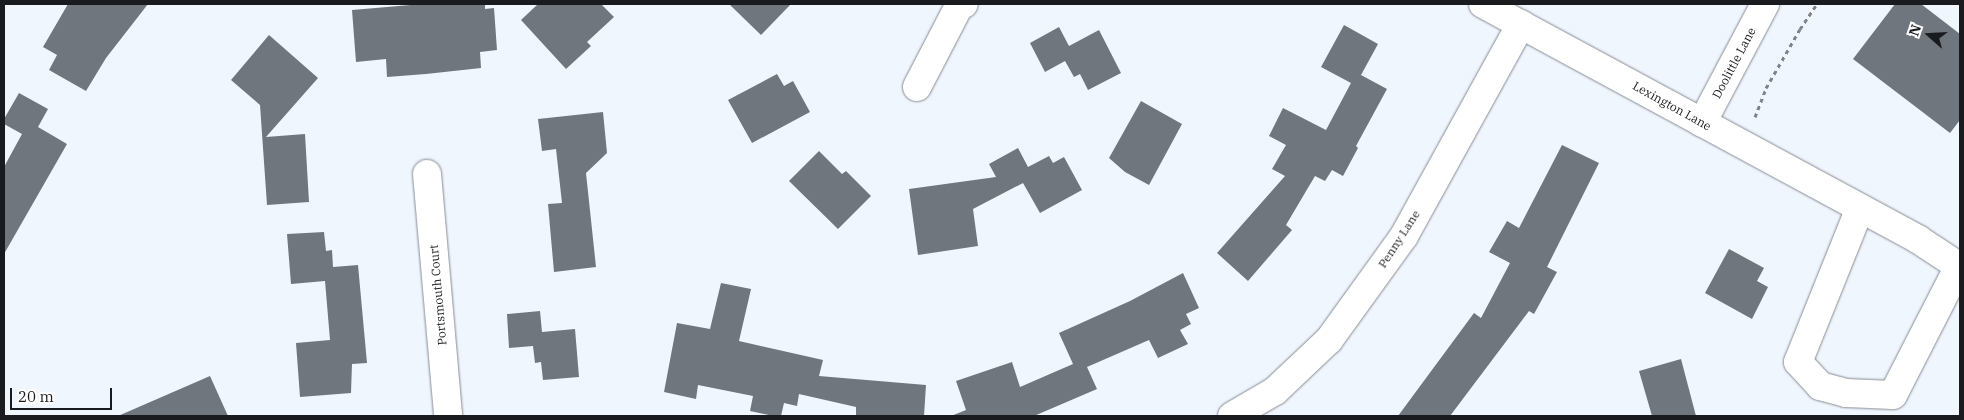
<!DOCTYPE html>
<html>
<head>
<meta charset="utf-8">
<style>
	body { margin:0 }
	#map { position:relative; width:1964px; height:420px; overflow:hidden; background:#f0f6fe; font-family:"IBM Plex Serif",serif }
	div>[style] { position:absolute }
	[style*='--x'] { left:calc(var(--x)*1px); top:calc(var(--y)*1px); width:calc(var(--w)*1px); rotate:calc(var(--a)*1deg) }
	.building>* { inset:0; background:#70767d }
	.path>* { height:3px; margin-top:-1.5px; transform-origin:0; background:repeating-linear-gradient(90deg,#7f8388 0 4px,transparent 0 8px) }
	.roads { filter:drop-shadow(0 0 1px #878c94) drop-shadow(0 0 1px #878c94) }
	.minor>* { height:28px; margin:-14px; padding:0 14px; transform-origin:14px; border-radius:14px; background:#fff }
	span { translate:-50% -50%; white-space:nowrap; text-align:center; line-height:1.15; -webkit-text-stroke:5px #fff; paint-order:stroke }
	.street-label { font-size:12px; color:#191b1e }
	.frame { position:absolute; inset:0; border:5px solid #191b1e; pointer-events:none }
	.north { position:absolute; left:1904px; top:10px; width:50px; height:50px; -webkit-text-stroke:4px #fff; paint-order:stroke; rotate:289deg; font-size:14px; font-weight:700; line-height:20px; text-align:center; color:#191b1e }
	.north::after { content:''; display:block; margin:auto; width:18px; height:22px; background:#191b1e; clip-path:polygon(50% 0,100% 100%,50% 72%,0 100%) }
	.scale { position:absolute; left:10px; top:388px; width:102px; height:22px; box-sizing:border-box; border:2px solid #191b1e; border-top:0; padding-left:6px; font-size:15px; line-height:18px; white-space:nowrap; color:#191b1e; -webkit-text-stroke:4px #fff; paint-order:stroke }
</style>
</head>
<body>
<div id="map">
	<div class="building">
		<i style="clip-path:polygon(68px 4px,148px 4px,106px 58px,86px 91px,49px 70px,57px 55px,43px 47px)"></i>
		<i style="clip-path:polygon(422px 4px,485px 4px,485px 9px,494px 8px,497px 50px,480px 52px,481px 68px,426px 74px,387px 77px,386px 59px,356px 62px,352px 10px)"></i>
		<i style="clip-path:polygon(538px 4px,601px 4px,614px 17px,587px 42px,591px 46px,566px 69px,521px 20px)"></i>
		<i style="clip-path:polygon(729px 4px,791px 4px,761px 35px)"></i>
		<i style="clip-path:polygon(1895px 4px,1921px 4px,1960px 34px,1960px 120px,1950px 133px,1853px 59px)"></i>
		<i style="clip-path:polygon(1344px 25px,1378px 44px,1361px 75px,1387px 89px,1356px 146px,1358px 148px,1343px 176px,1332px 170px,1325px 181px,1315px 176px,1286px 225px,1292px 230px,1248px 281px,1217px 253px,1285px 176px,1272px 169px,1286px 145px,1269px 136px,1283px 108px,1326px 130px,1351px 83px,1321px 67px)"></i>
		<i style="clip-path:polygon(1059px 27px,1069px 46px,1099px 30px,1121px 73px,1088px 90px,1080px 74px,1074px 77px,1065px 61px,1045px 72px,1030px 43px)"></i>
		<i style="clip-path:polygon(269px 35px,318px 78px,266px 137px,305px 134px,309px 202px,267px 205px,260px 105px,231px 80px)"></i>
		<i style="clip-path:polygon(777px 74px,784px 86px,793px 81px,810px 112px,752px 143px,728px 100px)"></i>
		<i style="clip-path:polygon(19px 93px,48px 109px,38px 127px,67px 144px,4px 254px,4px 167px,22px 134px,4px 124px,4px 119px)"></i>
		<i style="clip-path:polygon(1141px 101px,1182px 124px,1149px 185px,1125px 172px,1109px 158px)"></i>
		<i style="clip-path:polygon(603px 112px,607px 153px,586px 173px,596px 267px,554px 272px,548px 204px,562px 203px,556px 149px,542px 151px,538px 119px)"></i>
		<i style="clip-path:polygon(1562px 145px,1599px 163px,1547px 267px,1557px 272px,1534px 314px,1529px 311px,1450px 416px,1398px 416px,1474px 313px,1481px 318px,1510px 263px,1489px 252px,1507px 221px,1519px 228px)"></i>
		<i style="clip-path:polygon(1018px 148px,1028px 167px,1049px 156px,1053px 163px,1064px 157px,1082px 190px,1040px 213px,1023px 183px,973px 209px,978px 246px,918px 255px,909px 189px,996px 177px,989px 164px)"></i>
		<i style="clip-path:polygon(819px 151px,842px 174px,846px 171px,871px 196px,838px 229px,789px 181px)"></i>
		<i style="clip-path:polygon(324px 232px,326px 251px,332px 250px,333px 267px,358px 265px,367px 363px,352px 364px,351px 393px,300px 397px,296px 343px,330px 340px,325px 281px,291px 284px,287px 234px)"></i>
		<i style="clip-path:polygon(1729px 249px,1764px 268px,1757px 281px,1768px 287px,1752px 319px,1705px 293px)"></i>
		<i style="clip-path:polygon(1183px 273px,1199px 308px,1186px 314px,1191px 324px,1180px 330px,1188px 344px,1158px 358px,1149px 340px,1087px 367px,1097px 389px,1034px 416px,951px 416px,966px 410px,956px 381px,1012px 362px,1020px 387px,1073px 364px,1059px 333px,1130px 301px)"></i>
		<i style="clip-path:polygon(721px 283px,751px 289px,739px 341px,823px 360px,819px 376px,926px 385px,924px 416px,856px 416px,856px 407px,799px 394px,797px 406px,784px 403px,781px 416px,773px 416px,750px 411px,753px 396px,698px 385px,696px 399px,664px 392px,677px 323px,710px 329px)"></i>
		<i style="clip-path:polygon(540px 311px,542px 332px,575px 329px,579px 377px,543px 380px,541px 362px,535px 363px,533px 346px,509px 348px,507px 314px)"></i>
		<i style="clip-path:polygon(1681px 359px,1696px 416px,1652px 416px,1639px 371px)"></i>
		<i style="clip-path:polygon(210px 376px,228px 416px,118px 416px)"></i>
	</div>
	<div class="path">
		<i style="--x:1755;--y:117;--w:31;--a:-69"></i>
		<i style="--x:1766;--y:88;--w:68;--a:-60"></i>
		<i style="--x:1800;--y:29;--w:30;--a:-56"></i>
	</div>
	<div class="roads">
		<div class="minor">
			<i style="--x:1483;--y:4;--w:496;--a:28.4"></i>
			<i style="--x:1919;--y:240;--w:49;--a:33.4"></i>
			<i style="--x:917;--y:87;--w:91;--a:-62.6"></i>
			<i style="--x:959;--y:6;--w:5;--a:-22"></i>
			<i style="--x:1702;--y:123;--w:135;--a:-62.1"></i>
			<i style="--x:427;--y:174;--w:243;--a:85"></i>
			<i style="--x:1860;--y:208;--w:166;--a:111.9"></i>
			<i style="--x:1798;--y:362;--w:33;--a:47"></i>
			<i style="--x:1820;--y:386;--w:27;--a:15"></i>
			<i style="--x:1846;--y:393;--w:47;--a:2.4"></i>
			<i style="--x:1893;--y:395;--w:145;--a:-62.9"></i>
			<i style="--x:1232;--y:416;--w:50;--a:-30.2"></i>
			<i style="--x:1275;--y:391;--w:74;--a:-43.4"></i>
			<i style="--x:1329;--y:340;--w:128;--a:-54.2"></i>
			<i style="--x:1404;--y:236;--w:242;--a:-61.1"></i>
		</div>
	</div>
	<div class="street-label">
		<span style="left:1734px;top:63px;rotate:-62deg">Doolittle Lane</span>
		<span style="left:1672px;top:106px;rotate:29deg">Lexington Lane</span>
		<span style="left:1399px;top:239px;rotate:-57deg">Penny Lane</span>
		<span style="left:438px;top:295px;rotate:-95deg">Portsmouth Court</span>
	</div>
	<div class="frame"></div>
	<div class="north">N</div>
	<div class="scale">20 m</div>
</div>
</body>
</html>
